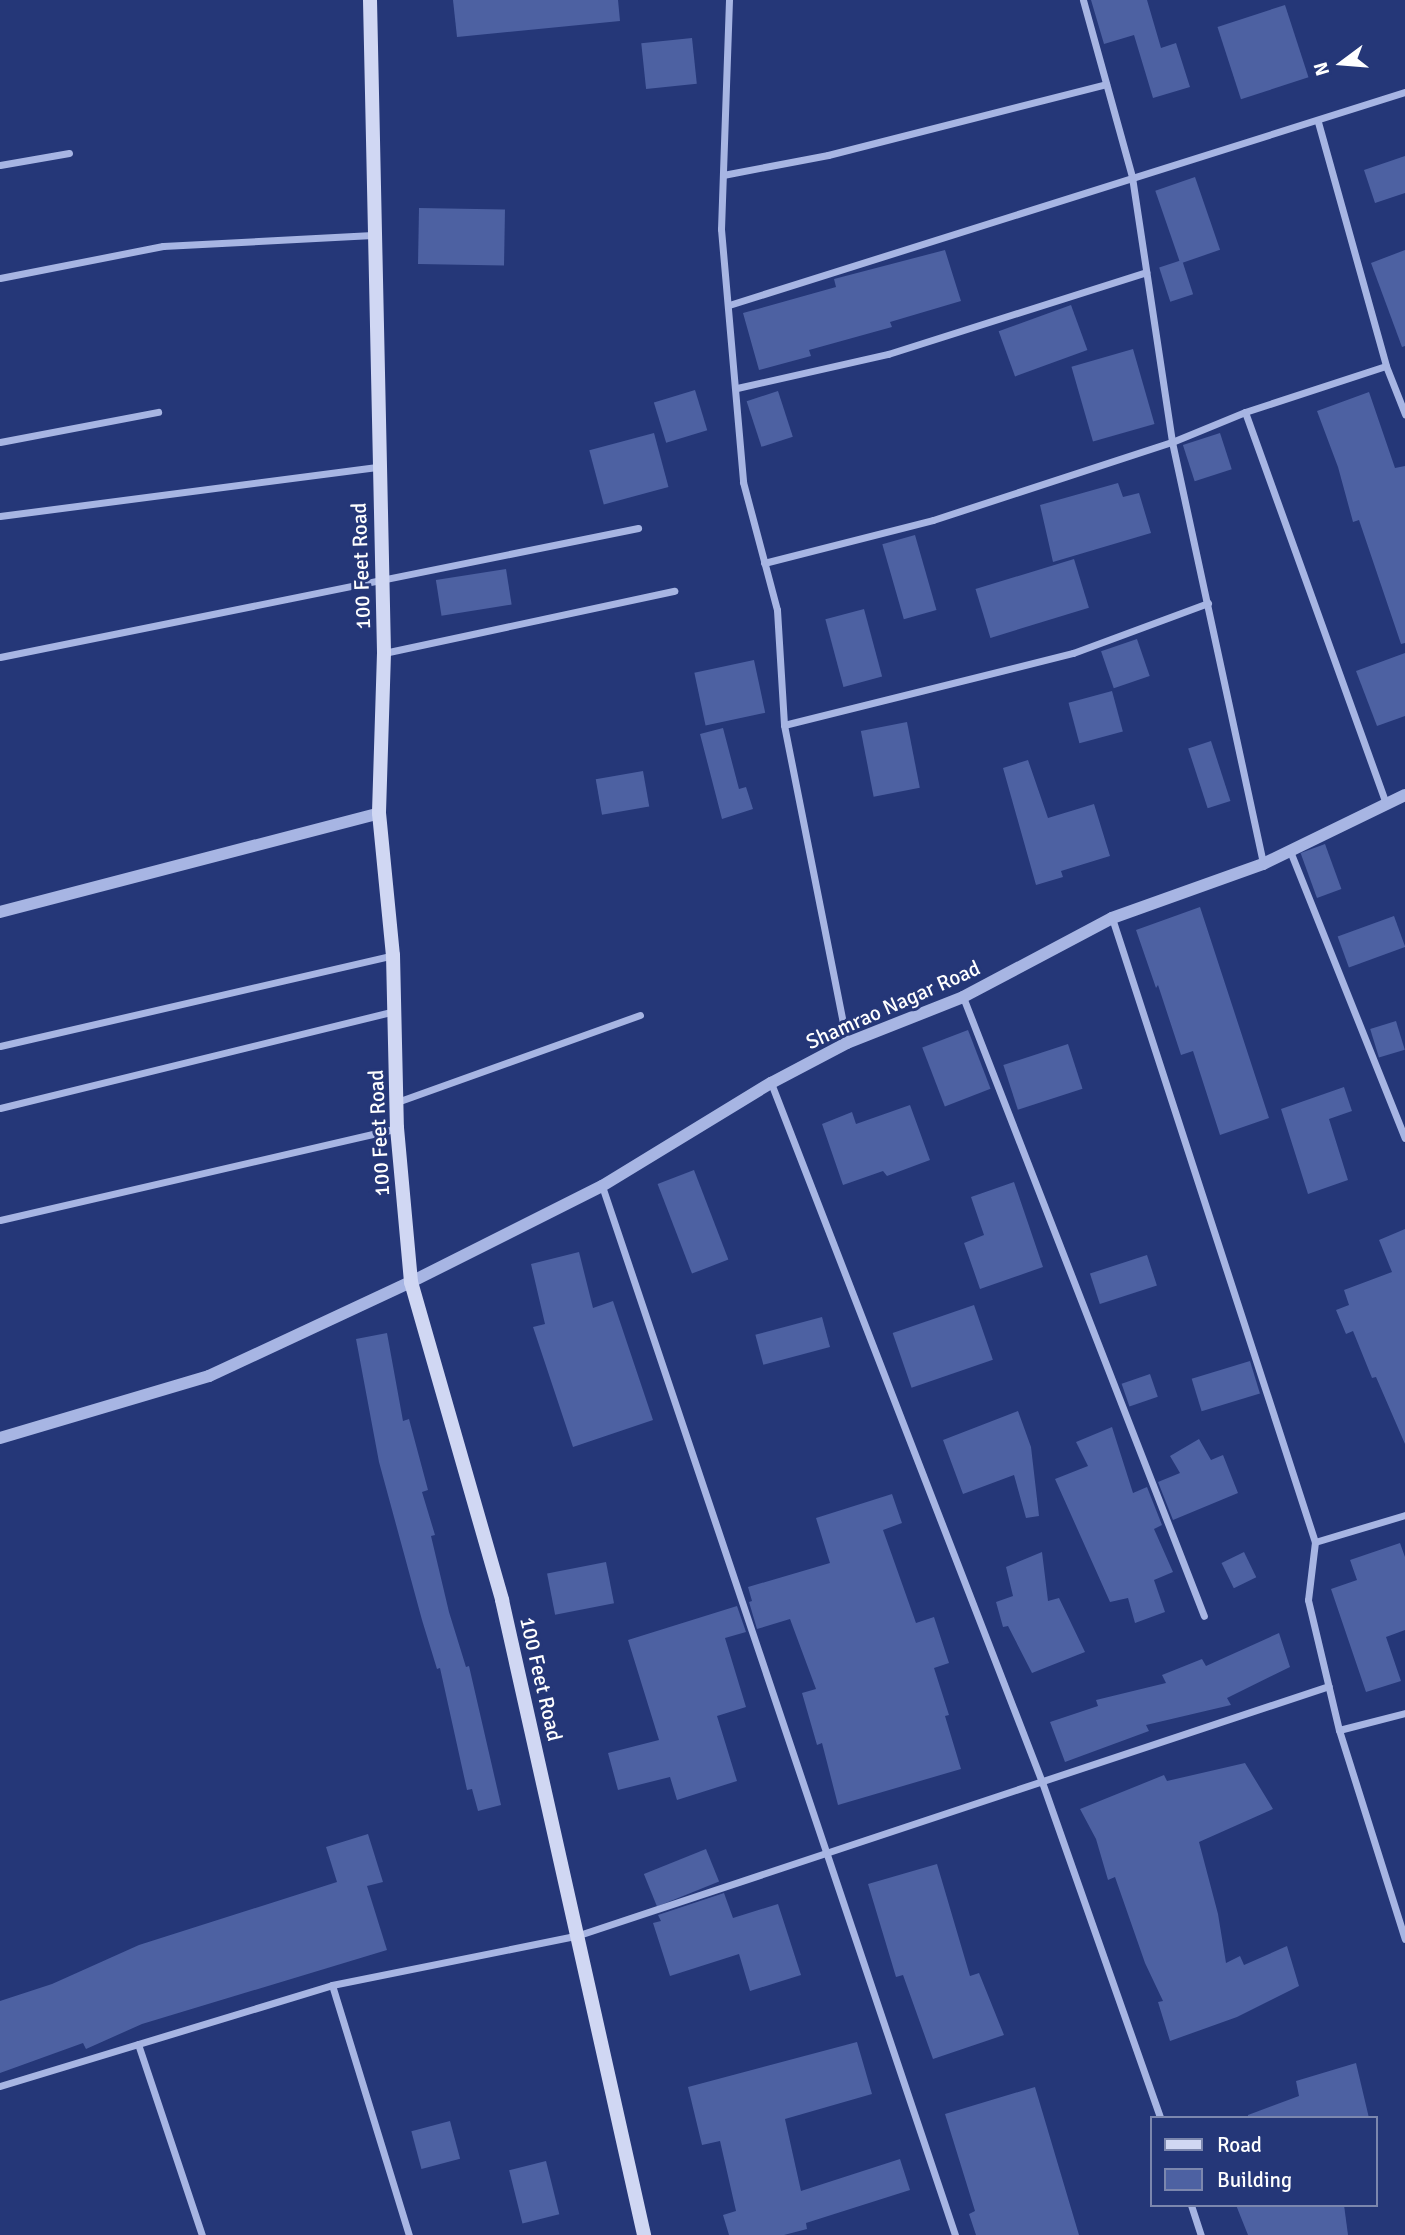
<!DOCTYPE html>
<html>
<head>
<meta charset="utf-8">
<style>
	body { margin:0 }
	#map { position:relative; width:1405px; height:2235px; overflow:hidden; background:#253778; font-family:Signika,sans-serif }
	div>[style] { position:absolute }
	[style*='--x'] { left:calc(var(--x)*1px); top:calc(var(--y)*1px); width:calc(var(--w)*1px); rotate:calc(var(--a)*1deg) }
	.building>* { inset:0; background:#4d61a2; transform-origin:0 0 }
	.minor>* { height:7px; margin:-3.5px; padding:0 3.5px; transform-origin:3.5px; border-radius:3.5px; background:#a7b5e3 }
	.tertiary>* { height:12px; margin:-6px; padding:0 6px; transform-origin:6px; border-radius:6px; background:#a7b5e3 }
	.secondary>* { height:14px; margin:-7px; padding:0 7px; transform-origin:7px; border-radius:7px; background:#d0d7f3 }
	span { translate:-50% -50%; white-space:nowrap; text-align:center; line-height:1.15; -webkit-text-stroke:6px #253778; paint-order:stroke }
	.street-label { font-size:21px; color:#fff }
	.legend { position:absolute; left:1150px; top:2116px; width:228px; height:91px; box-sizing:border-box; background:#253778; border:2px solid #7c87ae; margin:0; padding:9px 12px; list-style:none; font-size:21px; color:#fff }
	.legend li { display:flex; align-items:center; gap:14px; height:35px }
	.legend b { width:35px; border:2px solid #7c87ae }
	.north { position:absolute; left:1307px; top:28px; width:70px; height:70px; -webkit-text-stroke:5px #253778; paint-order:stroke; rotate:254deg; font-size:19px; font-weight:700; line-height:28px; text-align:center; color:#fff }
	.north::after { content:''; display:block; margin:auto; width:24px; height:32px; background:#fff; clip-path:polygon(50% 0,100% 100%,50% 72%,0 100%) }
</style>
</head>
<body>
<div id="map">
	<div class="building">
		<i style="clip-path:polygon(453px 0,618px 0,620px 21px,457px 37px)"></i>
		<i style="clip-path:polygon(1091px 0,1147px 0,1161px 48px,1176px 43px,1190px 87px,1153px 98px,1134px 35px,1104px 44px)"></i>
		<i style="left:1285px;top:5px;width:76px;height:71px;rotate:72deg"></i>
		<i style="left:692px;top:38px;width:46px;height:51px;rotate:84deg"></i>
		<i style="clip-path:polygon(1405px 156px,1405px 193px,1375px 203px,1364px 170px)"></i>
		<i style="left:1195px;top:177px;width:77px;height:42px;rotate:71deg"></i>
		<i style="left:419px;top:208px;width:86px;height:56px;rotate:1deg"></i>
		<i style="clip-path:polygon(945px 250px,961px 301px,890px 322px,892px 327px,809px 350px,811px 356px,759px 370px,743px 313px,836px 287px,834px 279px)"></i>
		<i style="clip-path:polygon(1405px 250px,1405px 346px,1402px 347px,1371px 263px)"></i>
		<i style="left:1182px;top:260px;width:36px;height:24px;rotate:72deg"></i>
		<i style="left:1071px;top:305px;width:48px;height:77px;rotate:70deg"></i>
		<i style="left:1133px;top:349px;width:78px;height:64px;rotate:74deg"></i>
		<i style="left:695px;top:390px;width:42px;height:43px;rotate:73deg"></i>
		<i style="left:778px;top:391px;width:48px;height:33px;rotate:72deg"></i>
		<i style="clip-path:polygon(1369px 392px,1395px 468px,1405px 466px,1405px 643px,1401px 644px,1359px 520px,1353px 522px,1338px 467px,1317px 411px)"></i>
		<i style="left:654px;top:433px;width:56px;height:67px;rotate:75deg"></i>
		<i style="left:1220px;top:433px;width:38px;height:39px;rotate:72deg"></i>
		<i style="clip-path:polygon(1118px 483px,1123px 497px,1139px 493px,1151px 533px,1053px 562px,1040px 505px)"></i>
		<i style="left:915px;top:535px;width:78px;height:34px;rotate:74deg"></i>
		<i style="left:1074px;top:559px;width:51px;height:103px;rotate:73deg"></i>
		<i style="left:506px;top:569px;width:36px;height:71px;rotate:81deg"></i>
		<i style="left:864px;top:609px;width:70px;height:40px;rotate:75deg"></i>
		<i style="left:1137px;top:639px;width:39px;height:38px;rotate:71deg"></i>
		<i style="clip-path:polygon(1405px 653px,1405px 716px,1377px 726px,1356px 671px)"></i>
		<i style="left:754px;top:660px;width:54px;height:61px;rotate:78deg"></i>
		<i style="left:1112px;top:691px;width:42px;height:45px;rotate:75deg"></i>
		<i style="left:907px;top:722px;width:67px;height:47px;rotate:79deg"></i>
		<i style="clip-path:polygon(723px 728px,739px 789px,746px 787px,753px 809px,722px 819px,700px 734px)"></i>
		<i style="left:1211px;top:741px;width:63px;height:24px;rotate:72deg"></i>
		<i style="clip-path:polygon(1028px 760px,1048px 818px,1094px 804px,1110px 856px,1061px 871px,1063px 877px,1036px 885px,1003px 768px)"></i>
		<i style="left:643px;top:771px;width:36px;height:48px;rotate:80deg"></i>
		<i style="left:1325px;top:844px;width:48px;height:26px;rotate:70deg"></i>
		<i style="clip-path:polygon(1200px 907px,1269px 1118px,1220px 1135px,1193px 1051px,1181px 1055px,1158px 985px,1156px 988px,1136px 930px)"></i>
		<i style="left:1394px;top:916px;width:33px;height:60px;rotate:70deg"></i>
		<i style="left:1396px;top:1021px;width:30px;height:27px;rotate:73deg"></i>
		<i style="left:968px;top:1030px;width:63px;height:49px;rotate:69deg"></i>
		<i style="left:1068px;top:1044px;width:47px;height:68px;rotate:72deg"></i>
		<i style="clip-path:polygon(1344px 1087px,1352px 1111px,1329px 1119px,1348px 1180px,1308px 1194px,1281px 1109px)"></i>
		<i style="clip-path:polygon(910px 1105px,930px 1160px,887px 1176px,883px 1171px,843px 1185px,822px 1124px,852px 1112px,856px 1124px)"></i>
		<i style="left:694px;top:1170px;width:96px;height:39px;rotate:69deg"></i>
		<i style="clip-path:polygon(1014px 1182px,1043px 1267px,980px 1289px,964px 1243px,984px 1235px,971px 1197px)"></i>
		<i style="clip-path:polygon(1405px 1229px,1405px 1444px,1376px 1377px,1372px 1378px,1353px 1331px,1346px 1334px,1336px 1310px,1349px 1305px,1344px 1290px,1392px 1272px,1379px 1240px)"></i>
		<i style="clip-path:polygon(579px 1252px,593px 1308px,613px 1301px,653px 1420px,573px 1447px,533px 1327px,545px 1324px,531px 1264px)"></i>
		<i style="left:1147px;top:1255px;width:32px;height:60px;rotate:72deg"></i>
		<i style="left:974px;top:1305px;width:58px;height:86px;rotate:71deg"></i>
		<i style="left:822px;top:1317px;width:31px;height:69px;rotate:75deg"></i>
		<i style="clip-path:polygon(387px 1333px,403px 1421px,409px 1419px,428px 1490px,422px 1492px,435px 1535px,431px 1536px,449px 1612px,466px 1667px,469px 1666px,501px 1805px,478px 1811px,472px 1789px,467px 1790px,440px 1668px,437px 1669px,422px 1620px,379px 1462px,356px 1339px)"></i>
		<i style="left:1250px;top:1361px;width:34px;height:61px;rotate:73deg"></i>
		<i style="left:1150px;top:1374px;width:24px;height:30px;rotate:71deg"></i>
		<i style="clip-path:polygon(1018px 1411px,1031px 1447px,1039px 1516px,1026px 1518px,1014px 1475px,963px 1494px,943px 1440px)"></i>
		<i style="clip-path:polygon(1112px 1427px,1133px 1493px,1147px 1487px,1162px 1525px,1154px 1529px,1173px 1572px,1154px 1580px,1165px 1612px,1135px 1623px,1128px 1598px,1110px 1602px,1055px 1479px,1088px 1466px,1076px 1442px)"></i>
		<i style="clip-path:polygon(1199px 1439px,1211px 1460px,1223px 1455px,1238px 1493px,1173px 1520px,1158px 1482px,1180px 1473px,1170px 1456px)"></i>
		<i style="clip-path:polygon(892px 1494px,902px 1523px,883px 1530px,916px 1623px,934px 1617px,949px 1663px,934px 1668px,949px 1715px,945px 1716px,961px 1769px,838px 1805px,822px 1743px,817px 1745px,802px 1693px,816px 1689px,790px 1619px,757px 1629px,749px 1602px,752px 1601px,748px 1587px,830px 1563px,816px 1518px)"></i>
		<i style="clip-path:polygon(1400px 1543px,1405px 1557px,1405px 1630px,1386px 1637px,1401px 1681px,1366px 1692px,1331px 1589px,1357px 1580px,1350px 1560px)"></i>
		<i style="clip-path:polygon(1042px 1552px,1048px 1601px,1059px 1598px,1085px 1652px,1032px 1673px,1008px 1626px,1003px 1627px,996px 1602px,1013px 1596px,1006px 1567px)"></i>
		<i style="left:1244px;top:1552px;width:28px;height:25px;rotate:64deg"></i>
		<i style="left:606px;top:1562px;width:42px;height:60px;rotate:79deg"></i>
		<i style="clip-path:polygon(737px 1606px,746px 1632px,725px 1638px,746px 1707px,717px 1716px,737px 1781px,677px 1800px,670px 1777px,618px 1790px,608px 1753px,659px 1740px,628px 1640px)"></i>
		<i style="clip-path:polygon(1279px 1633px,1290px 1667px,1227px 1698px,1231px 1705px,1146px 1725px,1149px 1731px,1065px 1762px,1050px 1722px,1098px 1706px,1096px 1700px,1166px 1683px,1162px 1675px,1202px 1659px,1206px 1666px)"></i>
		<i style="clip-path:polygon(1245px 1763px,1273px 1809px,1199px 1842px,1218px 1914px,1226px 1963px,1240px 1956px,1244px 1965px,1287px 1946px,1299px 1986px,1237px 2017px,1170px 2041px,1158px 2002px,1163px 2001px,1145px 1963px,1115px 1877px,1108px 1880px,1096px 1839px,1080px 1809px,1164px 1775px,1167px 1781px)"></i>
		<i style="clip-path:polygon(368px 1834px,383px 1882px,367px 1886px,387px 1950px,142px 2024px,86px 2049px,83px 2043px,0 2073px,0 2001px,52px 1984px,139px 1945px,337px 1882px,326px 1847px)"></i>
		<i style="left:706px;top:1849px;width:35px;height:67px;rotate:68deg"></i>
		<i style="clip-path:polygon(937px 1864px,970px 1976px,979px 1973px,1004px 2035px,933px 2059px,903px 1975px,896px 1977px,868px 1884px)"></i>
		<i style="clip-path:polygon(724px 1893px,733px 1918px,778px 1904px,801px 1975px,750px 1991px,739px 1954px,670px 1976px,653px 1923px,661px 1921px,658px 1915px)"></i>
		<i style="clip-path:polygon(857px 2042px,872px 2094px,785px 2119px,801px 2191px,900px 2159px,910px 2190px,806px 2223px,807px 2229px,784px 2235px,729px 2235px,723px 2215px,736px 2211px,720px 2141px,702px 2145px,688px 2087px)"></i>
		<i style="clip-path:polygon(1356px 2063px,1369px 2118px,1248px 2118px,1248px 2115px,1299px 2096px,1296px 2081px)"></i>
		<i style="clip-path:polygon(1035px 2087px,1079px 2235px,976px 2235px,969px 2214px,975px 2211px,945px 2114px)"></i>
		<i style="left:450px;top:2121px;width:39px;height:40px;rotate:75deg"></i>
		<i style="left:546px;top:2161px;width:55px;height:38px;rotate:76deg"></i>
		<i style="clip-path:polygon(1236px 2205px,1344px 2205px,1348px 2235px,1248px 2235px)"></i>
	</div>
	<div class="minor">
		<i style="--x:729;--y:0;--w:229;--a:92"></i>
		<i style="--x:721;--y:229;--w:254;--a:85"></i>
		<i style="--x:743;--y:482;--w:132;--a:75.1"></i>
		<i style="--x:777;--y:610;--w:115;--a:86.5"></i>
		<i style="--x:784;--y:725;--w:324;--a:78.8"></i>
		<i style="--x:1083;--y:0;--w:184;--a:74.5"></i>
		<i style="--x:1132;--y:177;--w:268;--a:81.4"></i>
		<i style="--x:1172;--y:442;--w:432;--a:77.8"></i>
		<i style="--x:1318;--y:122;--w:253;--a:74.4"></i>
		<i style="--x:1386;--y:366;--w:52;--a:68.4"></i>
		<i style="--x:0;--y:165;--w:70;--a:-9.9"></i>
		<i style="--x:723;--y:175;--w:107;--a:-10.8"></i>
		<i style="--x:828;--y:155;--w:287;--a:-14.3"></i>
		<i style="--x:0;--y:278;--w:166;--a:-11.1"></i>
		<i style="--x:163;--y:246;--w:210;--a:-3"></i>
		<i style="--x:729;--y:305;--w:709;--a:-17.49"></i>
		<i style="--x:737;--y:388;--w:155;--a:-12.7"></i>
		<i style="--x:888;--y:354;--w:271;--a:-17.6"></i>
		<i style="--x:1245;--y:412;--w:148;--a:-18.1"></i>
		<i style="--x:0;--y:442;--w:161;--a:-10.8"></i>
		<i style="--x:0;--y:516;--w:382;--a:-7.4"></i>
		<i style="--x:764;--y:563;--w:174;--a:-14.3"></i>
		<i style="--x:933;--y:520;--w:251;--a:-18.1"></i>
		<i style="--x:1172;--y:442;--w:79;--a:-22.3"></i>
		<i style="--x:1245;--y:412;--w:417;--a:70.2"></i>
		<i style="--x:384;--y:653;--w:297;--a:-12.1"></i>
		<i style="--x:0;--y:657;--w:651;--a:-11.43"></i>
		<i style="--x:784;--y:725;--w:298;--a:-14"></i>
		<i style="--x:1073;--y:653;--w:144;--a:-20.3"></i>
		<i style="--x:1290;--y:851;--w:309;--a:68.2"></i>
		<i style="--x:1112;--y:918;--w:656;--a:71.98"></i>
		<i style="--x:1315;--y:1542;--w:58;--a:96.9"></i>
		<i style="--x:1308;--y:1600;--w:134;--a:76.6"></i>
		<i style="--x:1339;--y:1730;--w:219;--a:72.5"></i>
		<i style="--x:963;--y:997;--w:664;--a:68.73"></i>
		<i style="--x:0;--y:1046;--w:403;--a:-13"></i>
		<i style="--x:771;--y:1083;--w:750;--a:68.81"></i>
		<i style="--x:1042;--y:1782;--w:356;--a:70.6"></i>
		<i style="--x:397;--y:1102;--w:258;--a:-19.7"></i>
		<i style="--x:0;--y:1108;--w:406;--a:-13.8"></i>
		<i style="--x:602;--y:1186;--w:1107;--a:71.4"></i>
		<i style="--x:0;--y:1220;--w:408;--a:-13"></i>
		<i style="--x:1315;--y:1542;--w:94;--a:-16.7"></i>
		<i style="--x:1339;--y:1730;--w:68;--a:-14.4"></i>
		<i style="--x:332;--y:1985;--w:262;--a:72.9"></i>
		<i style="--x:138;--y:2044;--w:201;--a:71.5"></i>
		<i style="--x:0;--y:2086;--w:347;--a:-16.9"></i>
		<i style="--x:332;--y:1985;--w:249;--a:-11.4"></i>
		<i style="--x:576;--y:1936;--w:793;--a:-18.37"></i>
		<i style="--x:1191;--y:2205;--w:32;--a:72"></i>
	</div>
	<div class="tertiary">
		<i style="--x:0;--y:912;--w:392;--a:-14.6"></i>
		<i style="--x:0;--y:1438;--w:218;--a:-16.5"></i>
		<i style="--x:209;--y:1376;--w:223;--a:-25"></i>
		<i style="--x:411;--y:1282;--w:214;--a:-26.7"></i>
		<i style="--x:602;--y:1186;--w:198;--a:-31.4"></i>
		<i style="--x:771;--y:1083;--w:86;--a:-27.8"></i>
		<i style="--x:847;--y:1043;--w:125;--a:-21.6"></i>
		<i style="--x:963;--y:997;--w:169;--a:-27.9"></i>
		<i style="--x:1112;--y:918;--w:160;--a:-19.7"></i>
		<i style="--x:1263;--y:864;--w:158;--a:-25.9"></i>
	</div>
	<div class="secondary">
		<i style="--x:370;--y:0;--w:653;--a:88.77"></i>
		<i style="--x:384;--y:653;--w:160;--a:91.8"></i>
		<i style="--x:379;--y:813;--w:143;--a:84.4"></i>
		<i style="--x:393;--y:955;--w:173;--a:88.7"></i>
		<i style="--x:397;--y:1128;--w:155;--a:84.8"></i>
		<i style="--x:411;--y:1282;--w:331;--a:74"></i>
		<i style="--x:502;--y:1600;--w:651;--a:77.39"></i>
	</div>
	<div class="street-label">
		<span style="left:361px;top:566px;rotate:-92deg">100 Feet Road</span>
		<span style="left:893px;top:1005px;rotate:-24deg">Shamrao Nagar Road</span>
		<span style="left:379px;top:1133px;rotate:-93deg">100 Feet Road</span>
		<span style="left:541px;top:1679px;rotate:77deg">100 Feet Road</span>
	</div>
	<ul class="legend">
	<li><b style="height:9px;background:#d0d7f3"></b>Road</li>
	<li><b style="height:19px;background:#4d61a2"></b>Building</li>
	</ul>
	<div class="north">N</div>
</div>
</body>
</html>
